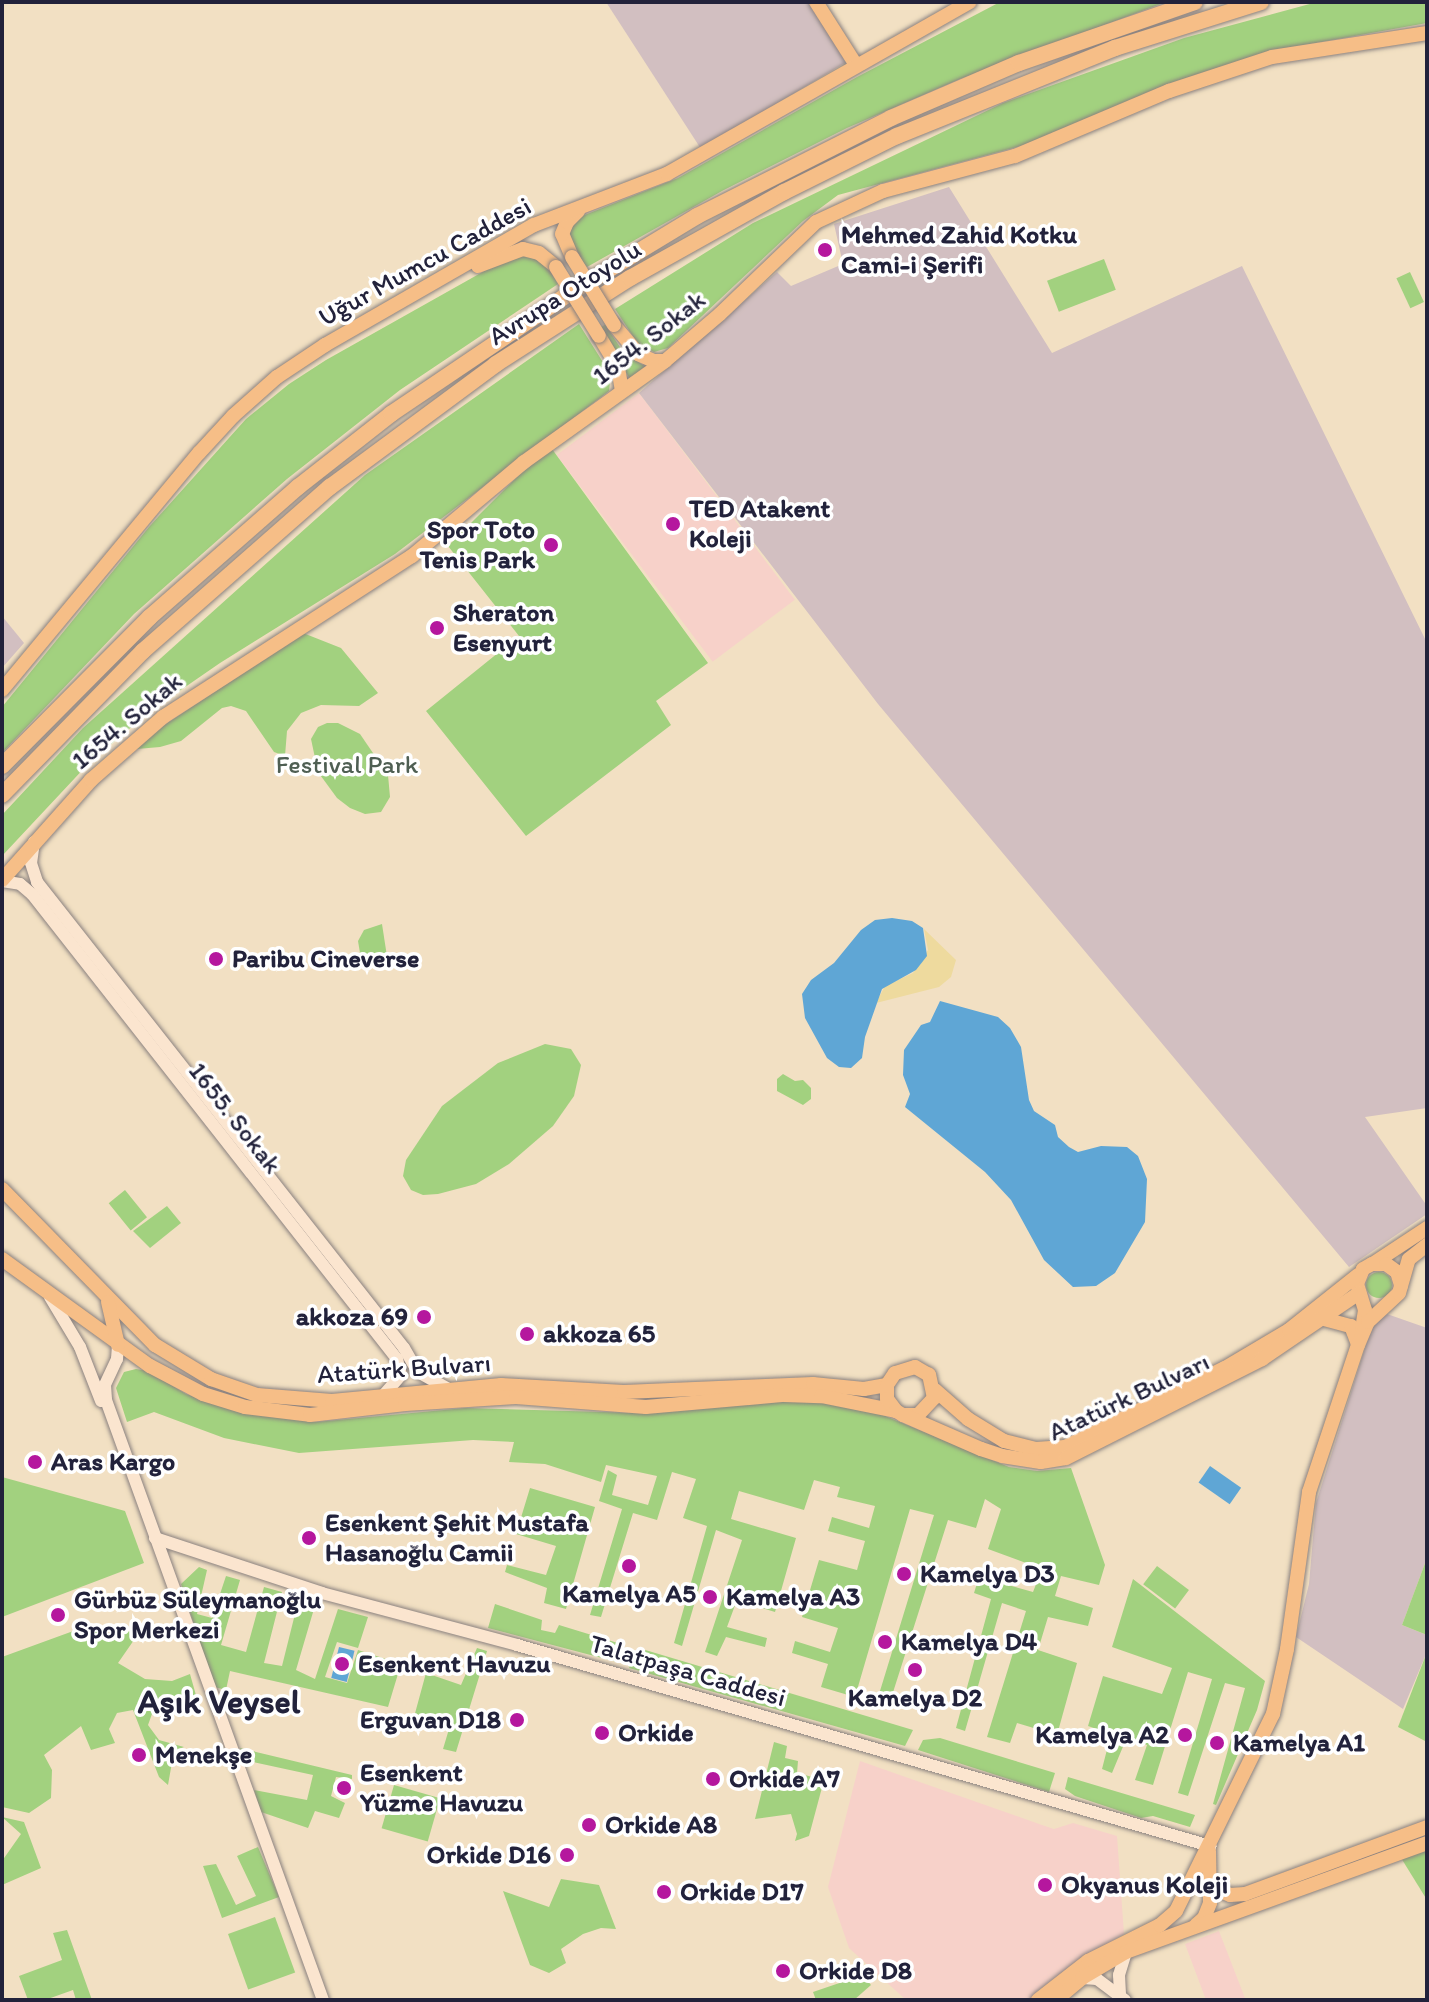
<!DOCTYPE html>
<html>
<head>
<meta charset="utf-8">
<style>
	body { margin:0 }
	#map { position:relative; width:1429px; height:2002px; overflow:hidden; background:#f2e0c3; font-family:Itim,sans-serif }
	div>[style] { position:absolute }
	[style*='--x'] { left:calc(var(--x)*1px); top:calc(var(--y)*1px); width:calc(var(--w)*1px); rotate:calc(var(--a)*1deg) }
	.built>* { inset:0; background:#f7d1c9; transform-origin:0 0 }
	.industrial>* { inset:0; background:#d2bfc1 }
	.green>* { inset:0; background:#a2d17f; transform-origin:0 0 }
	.round { border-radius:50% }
	.sand>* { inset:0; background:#eeda9e }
	.water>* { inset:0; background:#5fa6d5; transform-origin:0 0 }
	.roads { filter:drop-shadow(0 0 2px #8a817f) drop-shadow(0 0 2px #8a817f) }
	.secondary>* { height:12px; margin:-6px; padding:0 6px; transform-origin:6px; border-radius:6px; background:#fbe5cf }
	.primary>* { height:14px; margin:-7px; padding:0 7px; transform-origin:7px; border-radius:7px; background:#f6be87 }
	.highway>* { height:16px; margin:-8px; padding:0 8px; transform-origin:8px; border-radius:8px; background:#f6be87 }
	.bridges { filter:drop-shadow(0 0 2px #8a817f) drop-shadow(0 0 2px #8a817f) }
	.primary-bridge>* { height:14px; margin:-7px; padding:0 7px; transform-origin:7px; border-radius:7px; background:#f6be87 }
	.dots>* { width:22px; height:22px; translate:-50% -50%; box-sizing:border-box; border:4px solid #fff; border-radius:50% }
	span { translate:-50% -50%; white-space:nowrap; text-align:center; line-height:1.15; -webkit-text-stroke:7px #fff; paint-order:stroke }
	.poi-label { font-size:26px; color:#22223b; font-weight:700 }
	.left { translate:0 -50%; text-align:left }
	.right { translate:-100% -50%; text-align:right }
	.street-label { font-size:26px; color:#22223b }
	.park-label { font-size:26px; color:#4f5f53 }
	.district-label { font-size:34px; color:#22223b; font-weight:700 }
	.frame { position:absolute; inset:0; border:4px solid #22223b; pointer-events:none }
</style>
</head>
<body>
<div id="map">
	<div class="built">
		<i style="left:639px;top:393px;width:259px;height:103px;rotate:53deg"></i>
		<i style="clip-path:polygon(860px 1761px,1042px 1825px,1054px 1829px,1073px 1823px,1117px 1836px,1124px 1934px,1087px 1956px,1031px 2000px,906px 2000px,849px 1948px,828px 1887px)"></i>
		<i style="clip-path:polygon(1219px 1931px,1245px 1998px,1239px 2000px,1206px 2000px,1185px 1944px)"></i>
	</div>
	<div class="industrial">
		<i style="clip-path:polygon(606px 2px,811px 2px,848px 61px,701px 149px)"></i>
		<i style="clip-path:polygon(949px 187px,1052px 353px,1242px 266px,1427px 643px,1427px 1108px,1365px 1117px,1427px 1206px,1427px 1214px,1349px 1267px,878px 704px,639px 393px,777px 272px,791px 286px,843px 264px,834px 224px)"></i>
		<i style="clip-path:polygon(2px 616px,24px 643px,2px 668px)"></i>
		<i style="clip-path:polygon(1387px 1314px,1427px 1328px,1427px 1558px,1402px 1625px,1427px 1635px,1427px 1652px,1403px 1709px,1296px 1637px,1309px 1584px,1316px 1503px,1372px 1326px)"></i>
	</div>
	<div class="green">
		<i style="clip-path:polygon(1000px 2px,1166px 2px,960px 79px,847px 128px,722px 191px,587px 267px,571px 247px,568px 231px,582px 216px,678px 178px,857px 77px)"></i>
		<i style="clip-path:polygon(1317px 2px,1427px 2px,1427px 23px,1271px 51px,1021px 146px,838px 195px,803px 221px,668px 348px,654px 352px,638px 344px,615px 309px,753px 223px,1003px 103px,1184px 38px)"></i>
		<i style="clip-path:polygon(534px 255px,547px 266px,558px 284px,400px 390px,287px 479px,134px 614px,2px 753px,2px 707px,149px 527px,246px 419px,289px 384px,326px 360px,495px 265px,518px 256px)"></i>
		<i style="left:1104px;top:259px;width:33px;height:61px;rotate:69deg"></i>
		<i style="left:1410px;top:272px;width:33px;height:15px;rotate:65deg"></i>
		<i style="clip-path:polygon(579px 324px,611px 375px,609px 391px,395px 554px,220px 663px,149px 712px,89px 763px,2px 856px,2px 815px,83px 728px,365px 475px)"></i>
		<i style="clip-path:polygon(605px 325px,624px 353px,646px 367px,630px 379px,599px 328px)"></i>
		<i style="clip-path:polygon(552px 449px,708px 663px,656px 701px,671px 725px,526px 836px,426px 711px,519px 636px,448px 546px,522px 472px)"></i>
		<i style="clip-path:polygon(303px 633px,341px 648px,378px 693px,359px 706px,321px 705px,301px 713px,287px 731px,285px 756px,274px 752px,246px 711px,231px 706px,222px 708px,181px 741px,160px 747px,137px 749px,154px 732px)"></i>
		<i style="clip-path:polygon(327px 723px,338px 723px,360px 734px,388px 775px,390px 797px,381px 812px,365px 814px,350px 808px,337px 798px,318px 772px,311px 739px,318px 727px)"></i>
		<i style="clip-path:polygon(382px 924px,388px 963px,374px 964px,360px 953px,358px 941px,364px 930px)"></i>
		<i style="clip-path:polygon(545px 1044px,571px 1049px,581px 1065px,574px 1096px,553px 1126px,509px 1164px,476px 1184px,438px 1194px,423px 1195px,411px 1190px,403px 1176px,406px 1160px,442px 1106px,498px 1063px)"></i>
		<i style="clip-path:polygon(783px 1074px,795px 1081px,803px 1080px,811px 1088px,811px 1099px,803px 1105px,777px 1091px,777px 1079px)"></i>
		<i style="left:125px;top:1190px;width:35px;height:21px;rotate:51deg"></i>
		<i style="clip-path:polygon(167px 1206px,181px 1223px,150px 1248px,133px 1231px)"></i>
		<i class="round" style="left:1366px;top:1272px;width:26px;height:26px"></i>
		<i style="clip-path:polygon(136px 1369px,148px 1371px,186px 1394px,235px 1411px,316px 1422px,465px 1408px,638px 1413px,798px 1400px,856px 1404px,1009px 1467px,1037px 1471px,1071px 1468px,1105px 1565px,1099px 1585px,1061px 1576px,1055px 1596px,1093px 1608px,1088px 1626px,1048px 1617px,1038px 1650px,1077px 1663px,1057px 1735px,1017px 1723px,1010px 1743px,987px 1737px,1026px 1611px,1002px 1603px,965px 1731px,956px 1728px,991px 1599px,974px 1593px,979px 1577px,1033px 1592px,1042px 1569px,988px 1549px,1001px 1509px,985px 1499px,976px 1528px,948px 1520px,888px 1708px,876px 1704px,934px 1515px,910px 1509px,855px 1697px,821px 1687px,828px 1664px,792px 1653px,795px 1641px,830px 1652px,838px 1628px,802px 1617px,819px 1560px,857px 1570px,865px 1541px,828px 1531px,832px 1517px,869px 1528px,875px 1506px,837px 1497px,840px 1487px,814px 1480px,804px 1510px,739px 1491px,731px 1519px,796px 1538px,775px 1612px,737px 1600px,727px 1627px,767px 1638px,765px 1647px,726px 1637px,717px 1656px,705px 1652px,742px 1540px,716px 1530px,682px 1646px,674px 1643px,707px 1526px,683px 1518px,696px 1479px,672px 1472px,657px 1520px,633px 1513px,601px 1617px,590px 1615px,622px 1509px,599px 1501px,608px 1470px,617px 1475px,612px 1495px,648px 1505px,657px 1476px,606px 1465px,601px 1482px,545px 1464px,509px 1462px,514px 1442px,473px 1440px,299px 1453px,224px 1438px,154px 1412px,127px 1422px,116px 1388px,124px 1372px)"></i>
		<i style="clip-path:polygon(2px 1477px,125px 1511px,144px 1563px,2px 1617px)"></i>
		<i style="clip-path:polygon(530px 1488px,595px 1507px,566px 1609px,544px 1603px,547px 1588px,505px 1572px,507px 1565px,546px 1575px,556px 1546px,516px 1534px)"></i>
		<i style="clip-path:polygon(1427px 1558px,1427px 1635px,1402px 1625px)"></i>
		<i style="left:1157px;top:1566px;width:40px;height:23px;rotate:37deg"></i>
		<i style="clip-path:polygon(199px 1567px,207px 1570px,197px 1614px,212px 1618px,226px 1576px,240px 1580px,221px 1645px,246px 1652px,264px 1587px,282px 1592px,264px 1663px,282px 1666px,299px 1598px,316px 1602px,296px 1670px,315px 1679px,338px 1609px,368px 1617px,358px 1648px,337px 1642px,325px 1677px,347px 1683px,358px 1650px,401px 1664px,388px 1707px,230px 1671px,226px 1690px,214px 1687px,181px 1584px)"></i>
		<i style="clip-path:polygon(1133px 1579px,1265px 1681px,1257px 1710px,1216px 1805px,1213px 1804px,1245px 1688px,1225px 1683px,1188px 1796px,1178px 1793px,1212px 1679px,1188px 1672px,1153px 1785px,1135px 1780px,1147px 1745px,1127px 1737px,1112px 1773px,1102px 1769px,1111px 1734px,1088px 1726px,1103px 1676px,1162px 1694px,1172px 1668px,1112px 1647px)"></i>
		<i style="clip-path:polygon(495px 1604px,542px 1620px,541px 1630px,555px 1633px,559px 1625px,621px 1644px,617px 1662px,488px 1628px)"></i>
		<i style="clip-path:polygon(87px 1626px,110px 1637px,143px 1627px,118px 1663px,145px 1679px,172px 1681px,190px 1674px,201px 1713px,157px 1700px,148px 1725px,159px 1740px,184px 1747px,174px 1751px,168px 1785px,159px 1777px,133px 1710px,117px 1713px,109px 1729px,115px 1743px,91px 1750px,81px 1726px,44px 1755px,52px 1770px,51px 1798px,29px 1813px,2px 1807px,2px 1657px)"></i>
		<i style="clip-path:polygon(477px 1648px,487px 1651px,456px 1752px,443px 1749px,449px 1729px,414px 1717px,426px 1673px,461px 1685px)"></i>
		<i style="clip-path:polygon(642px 1649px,913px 1730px,905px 1746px,629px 1668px,637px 1650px)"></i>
		<i style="clip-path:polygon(1427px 1652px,1427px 1742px,1398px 1727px)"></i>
		<i style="clip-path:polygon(940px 1738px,1055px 1773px,1049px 1792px,918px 1750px,923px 1740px)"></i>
		<i style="clip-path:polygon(774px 1742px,787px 1746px,785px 1758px,798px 1761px,797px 1773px,824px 1780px,809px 1836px,795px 1841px,797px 1834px,791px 1814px,755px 1819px)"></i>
		<i style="clip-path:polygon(240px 1748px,352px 1775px,352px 1779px,336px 1777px,331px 1796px,345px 1803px,339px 1818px,315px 1811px,308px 1828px,261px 1812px,254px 1790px,307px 1800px,313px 1775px,244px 1760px)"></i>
		<i style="clip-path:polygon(1068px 1777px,1195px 1815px,1190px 1827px,1153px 1816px,1141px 1818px,1075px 1796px,1065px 1789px)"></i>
		<i style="left:394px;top:1785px;width:48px;height:45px;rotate:16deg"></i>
		<i style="clip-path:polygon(2px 1817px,24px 1822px,41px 1868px,2px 1885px,2px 1861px,21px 1834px)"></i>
		<i style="clip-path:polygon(1427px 1843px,1427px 1900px,1398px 1853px)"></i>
		<i style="clip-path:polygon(258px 1847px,279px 1897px,222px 1918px,203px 1866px,216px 1864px,236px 1905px,256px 1896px,237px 1856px)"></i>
		<i style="clip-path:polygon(561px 1879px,599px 1885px,616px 1929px,601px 1928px,583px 1934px,561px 1949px,566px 1963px,549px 1973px,530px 1965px,503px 1891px,549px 1907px)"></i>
		<i style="left:275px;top:1917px;width:59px;height:50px;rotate:70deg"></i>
		<i style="clip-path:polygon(67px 1930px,92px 2000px,76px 2000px,73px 1990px,45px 2000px,28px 2000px,19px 1976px,62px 1960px,53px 1933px)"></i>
		<i style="clip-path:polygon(863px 1975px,871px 1985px,854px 2000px,816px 2000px,813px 1992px)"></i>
	</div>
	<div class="sand">
		<i style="clip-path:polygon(924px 929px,956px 960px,951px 977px,939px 987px,876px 1003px,885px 986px,913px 973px,928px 950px)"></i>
	</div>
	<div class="water">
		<i style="clip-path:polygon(892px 918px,912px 921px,923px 928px,927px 956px,916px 970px,882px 989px,865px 1037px,862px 1058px,851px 1068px,839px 1067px,827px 1058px,805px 1018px,802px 994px,811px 980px,834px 963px,861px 930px,875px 920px)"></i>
		<i style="clip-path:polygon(940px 1001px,998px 1017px,1010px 1028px,1021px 1047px,1029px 1100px,1034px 1111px,1055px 1125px,1058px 1137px,1069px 1147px,1078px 1152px,1101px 1146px,1127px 1147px,1138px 1156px,1147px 1179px,1145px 1222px,1115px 1273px,1096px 1286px,1073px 1287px,1044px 1260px,1011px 1200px,985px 1172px,905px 1107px,910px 1094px,903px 1075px,904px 1050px,921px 1025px,930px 1022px)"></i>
		<i style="left:1210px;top:1466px;width:38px;height:20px;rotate:35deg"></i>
		<i style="left:339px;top:1647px;width:16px;height:32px;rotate:14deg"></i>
	</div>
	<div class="roads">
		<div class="secondary">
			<i style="--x:34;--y:842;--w:21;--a:98"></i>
			<i style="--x:31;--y:863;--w:20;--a:72"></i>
			<i style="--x:37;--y:882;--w:593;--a:51.78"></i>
			<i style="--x:404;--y:1348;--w:28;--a:60"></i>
			<i style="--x:418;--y:1372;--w:33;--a:29"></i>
			<i style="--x:2;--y:881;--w:18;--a:9"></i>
			<i style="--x:20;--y:884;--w:16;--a:40"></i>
			<i style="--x:32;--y:894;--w:591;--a:51.87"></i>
			<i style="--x:397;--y:1359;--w:16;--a:76"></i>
			<i style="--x:401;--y:1375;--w:29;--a:131"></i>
			<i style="--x:50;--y:1297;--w:58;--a:59"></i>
			<i style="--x:80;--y:1347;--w:58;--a:68.7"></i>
			<i style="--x:118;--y:1345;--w:14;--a:94"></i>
			<i style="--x:117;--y:1359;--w:29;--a:115"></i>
			<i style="--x:105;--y:1385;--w:15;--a:86"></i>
			<i style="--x:106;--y:1400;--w:638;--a:70.12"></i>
			<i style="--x:155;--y:1538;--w:176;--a:18.2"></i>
			<i style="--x:322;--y:1593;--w:202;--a:14.9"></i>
			<i style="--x:517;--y:1645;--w:722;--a:16.17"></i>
			<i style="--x:1082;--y:1978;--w:15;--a:4"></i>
			<i style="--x:1097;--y:1979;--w:35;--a:37"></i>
			<i style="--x:1120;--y:1994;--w:19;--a:-93"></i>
			<i style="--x:1119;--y:1975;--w:24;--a:-73"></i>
		</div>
		<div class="primary">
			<i style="--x:816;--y:2;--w:75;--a:57.6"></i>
			<i style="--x:572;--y:257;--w:25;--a:-113"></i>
			<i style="--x:562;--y:234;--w:13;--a:-67"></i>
			<i style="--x:567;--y:222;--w:16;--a:-45"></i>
			<i style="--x:478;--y:266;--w:48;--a:-20.7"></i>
			<i style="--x:523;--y:249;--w:16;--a:14"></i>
			<i style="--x:539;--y:253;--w:22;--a:39"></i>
			<i style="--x:614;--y:325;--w:38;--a:50"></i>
			<i style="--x:638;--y:354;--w:17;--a:24"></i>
			<i style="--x:654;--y:361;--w:10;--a:0"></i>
			<i style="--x:599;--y:336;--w:37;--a:59"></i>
			<i style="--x:618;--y:368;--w:22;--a:80"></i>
			<i style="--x:2;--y:690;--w:308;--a:-50.3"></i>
			<i style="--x:199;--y:453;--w:50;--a:-47.4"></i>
			<i style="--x:233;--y:416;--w:59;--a:-41.6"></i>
			<i style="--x:277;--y:377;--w:58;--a:-33.7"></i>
			<i style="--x:325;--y:345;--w:241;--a:-29.9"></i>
			<i style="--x:534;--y:225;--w:142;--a:-21"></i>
			<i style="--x:667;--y:174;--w:348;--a:-29.6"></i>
			<i style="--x:2;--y:880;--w:134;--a:-48.3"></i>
			<i style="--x:91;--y:780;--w:96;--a:-41.2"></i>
			<i style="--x:163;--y:717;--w:297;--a:-32.9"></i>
			<i style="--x:412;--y:556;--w:146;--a:-40"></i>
			<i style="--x:524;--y:462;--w:173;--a:-35.6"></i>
			<i style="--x:665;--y:361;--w:72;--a:-40.5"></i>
			<i style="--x:720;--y:314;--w:133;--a:-43.8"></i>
			<i style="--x:816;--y:222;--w:74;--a:-24.8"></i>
			<i style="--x:883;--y:191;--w:137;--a:-14.9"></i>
			<i style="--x:1015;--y:156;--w:167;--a:-22.9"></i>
			<i style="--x:1169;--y:91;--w:108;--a:-18.3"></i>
			<i style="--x:1272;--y:57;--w:157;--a:-8.8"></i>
			<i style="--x:2;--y:1189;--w:219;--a:45.6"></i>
			<i style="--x:155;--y:1345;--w:66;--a:31.3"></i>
			<i style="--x:211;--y:1379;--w:49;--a:19.2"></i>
			<i style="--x:257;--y:1395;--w:75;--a:4.6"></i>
			<i style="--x:332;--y:1401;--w:170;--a:-5.4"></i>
			<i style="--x:501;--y:1385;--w:123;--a:3.3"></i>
			<i style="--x:624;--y:1392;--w:189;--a:-2.4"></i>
			<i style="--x:813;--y:1384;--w:51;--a:5.6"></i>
			<i style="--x:864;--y:1389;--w:23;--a:-10"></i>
			<i style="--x:2;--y:1259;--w:183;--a:35.9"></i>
			<i style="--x:150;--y:1366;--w:60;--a:27.8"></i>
			<i style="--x:203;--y:1394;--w:44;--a:17.2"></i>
			<i style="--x:245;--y:1407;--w:65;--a:7"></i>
			<i style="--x:310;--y:1415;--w:96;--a:-6.6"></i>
			<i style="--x:405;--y:1404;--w:111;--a:-3.6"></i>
			<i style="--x:516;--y:1397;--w:130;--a:4.4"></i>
			<i style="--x:646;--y:1407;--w:139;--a:-5"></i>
			<i style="--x:784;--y:1395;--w:37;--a:2"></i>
			<i style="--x:821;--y:1396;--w:76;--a:11.3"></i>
			<i style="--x:1374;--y:1263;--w:64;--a:-33.4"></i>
			<i style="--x:108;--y:1302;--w:44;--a:76.9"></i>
			<i style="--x:1324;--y:1319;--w:28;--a:15"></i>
			<i style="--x:1351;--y:1326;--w:19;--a:69"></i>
			<i style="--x:1362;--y:1329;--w:19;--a:-81"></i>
			<i style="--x:1365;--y:1310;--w:27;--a:-107"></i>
			<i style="--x:1357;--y:1284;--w:16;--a:-68"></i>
			<i style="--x:1363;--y:1269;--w:10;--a:-29"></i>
			<i style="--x:1372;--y:1264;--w:14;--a:0"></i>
			<i style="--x:1386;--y:1264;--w:14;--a:36"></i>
			<i style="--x:1397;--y:1272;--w:14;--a:73"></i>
			<i style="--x:935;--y:1390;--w:44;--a:41.3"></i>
			<i style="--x:968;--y:1419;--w:42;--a:31.4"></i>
			<i style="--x:1004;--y:1441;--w:33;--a:14"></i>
			<i style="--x:1036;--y:1449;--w:29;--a:-4"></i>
			<i style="--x:1065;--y:1447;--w:178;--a:-26.3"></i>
			<i style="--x:1225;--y:1368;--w:74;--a:-30.7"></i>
			<i style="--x:1289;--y:1330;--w:88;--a:-38.6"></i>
			<i style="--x:903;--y:1415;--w:15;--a:0"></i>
			<i style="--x:918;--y:1415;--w:23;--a:-47"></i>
			<i style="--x:934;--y:1398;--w:24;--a:-102"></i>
			<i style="--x:929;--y:1375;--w:16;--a:-150"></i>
			<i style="--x:915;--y:1367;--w:21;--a:163"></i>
			<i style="--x:895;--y:1373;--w:14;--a:124"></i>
			<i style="--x:887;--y:1385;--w:14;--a:90"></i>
			<i style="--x:887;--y:1399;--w:15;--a:53"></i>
			<i style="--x:896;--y:1411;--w:8;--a:30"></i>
			<i style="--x:903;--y:1415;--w:85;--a:23.6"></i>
			<i style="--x:981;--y:1449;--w:22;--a:18"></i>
			<i style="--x:1002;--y:1456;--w:39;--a:9"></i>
			<i style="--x:1041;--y:1462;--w:25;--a:-9"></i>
			<i style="--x:1066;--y:1458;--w:220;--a:-26.8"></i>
			<i style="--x:1262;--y:1359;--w:117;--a:-34.2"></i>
			<i style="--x:1185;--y:1888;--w:14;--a:-30"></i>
			<i style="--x:1197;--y:1881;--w:36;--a:23"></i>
			<i style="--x:1230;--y:1895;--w:15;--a:-4"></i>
			<i style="--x:1245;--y:1894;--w:194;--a:-20.2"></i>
			<i style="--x:1196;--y:1925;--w:11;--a:-41"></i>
			<i style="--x:1204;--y:1918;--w:16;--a:-68"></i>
			<i style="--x:1210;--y:1903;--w:52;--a:-91.1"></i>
			<i style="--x:1038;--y:2000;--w:63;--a:-38"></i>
			<i style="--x:1088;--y:1961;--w:80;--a:-26.6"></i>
			<i style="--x:1160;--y:1925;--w:21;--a:-41"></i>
			<i style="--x:1176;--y:1911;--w:220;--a:-63.8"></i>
			<i style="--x:1273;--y:1714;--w:66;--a:-77.8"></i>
			<i style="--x:1287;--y:1649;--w:159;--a:-82"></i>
			<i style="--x:1309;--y:1492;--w:155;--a:-71.6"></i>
			<i style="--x:1358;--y:1345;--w:25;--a:-67"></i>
			<i style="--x:1368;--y:1322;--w:42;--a:-43.1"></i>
			<i style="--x:1399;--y:1293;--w:35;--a:-74"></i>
			<i style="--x:1409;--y:1259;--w:23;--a:-38"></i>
			<i style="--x:1056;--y:2000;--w:34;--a:-40"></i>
			<i style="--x:1082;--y:1978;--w:51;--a:-30.6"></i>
			<i style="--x:1126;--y:1952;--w:320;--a:-19.9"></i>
		</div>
		<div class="highway">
			<i style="--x:2;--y:766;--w:210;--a:-45.2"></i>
			<i style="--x:150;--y:617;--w:197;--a:-41.3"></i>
			<i style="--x:298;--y:487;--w:118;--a:-38.1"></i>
			<i style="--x:391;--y:414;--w:210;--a:-34.1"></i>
			<i style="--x:565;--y:296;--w:154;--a:-31.2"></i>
			<i style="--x:697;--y:216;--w:217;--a:-26.8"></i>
			<i style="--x:891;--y:118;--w:139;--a:-23.3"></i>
			<i style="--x:1019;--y:63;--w:186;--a:-19.1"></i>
			<i style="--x:2;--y:795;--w:202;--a:-45.6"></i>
			<i style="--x:143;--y:651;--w:249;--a:-41.3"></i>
			<i style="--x:330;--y:487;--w:207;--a:-36.5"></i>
			<i style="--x:496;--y:364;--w:159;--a:-32.7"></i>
			<i style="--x:630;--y:278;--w:176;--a:-29.2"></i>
			<i style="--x:784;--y:192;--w:126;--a:-26.4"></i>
			<i style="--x:897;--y:136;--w:235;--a:-22"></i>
			<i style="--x:1115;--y:48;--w:153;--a:-17.5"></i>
		</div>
	</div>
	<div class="bridges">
		<div class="primary-bridge">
			<i style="--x:572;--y:257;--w:80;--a:58.3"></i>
			<i style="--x:556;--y:267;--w:81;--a:58.1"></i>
		</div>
	</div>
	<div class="dots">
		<i style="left:825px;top:250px;background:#b5179e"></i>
		<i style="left:673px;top:524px;background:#b5179e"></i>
		<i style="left:551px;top:545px;background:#b5179e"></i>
		<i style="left:437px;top:628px;background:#b5179e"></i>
		<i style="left:216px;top:959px;background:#b5179e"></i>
		<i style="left:424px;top:1317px;background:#b5179e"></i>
		<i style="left:527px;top:1334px;background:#b5179e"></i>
		<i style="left:35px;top:1462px;background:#b5179e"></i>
		<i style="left:309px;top:1538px;background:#b5179e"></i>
		<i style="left:629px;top:1566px;background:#b5179e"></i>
		<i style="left:904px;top:1574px;background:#b5179e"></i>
		<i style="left:710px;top:1597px;background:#b5179e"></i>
		<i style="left:58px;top:1615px;background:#b5179e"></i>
		<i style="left:885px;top:1642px;background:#b5179e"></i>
		<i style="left:342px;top:1664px;background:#b5179e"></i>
		<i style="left:915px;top:1670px;background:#b5179e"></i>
		<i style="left:517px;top:1720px;background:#b5179e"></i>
		<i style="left:602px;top:1733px;background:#b5179e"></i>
		<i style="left:1185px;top:1735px;background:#b5179e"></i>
		<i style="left:1217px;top:1743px;background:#b5179e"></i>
		<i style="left:139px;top:1755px;background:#b5179e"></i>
		<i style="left:713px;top:1779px;background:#b5179e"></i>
		<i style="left:344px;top:1788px;background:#b5179e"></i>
		<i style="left:589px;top:1825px;background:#b5179e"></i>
		<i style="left:567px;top:1855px;background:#b5179e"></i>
		<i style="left:1045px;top:1885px;background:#b5179e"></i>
		<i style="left:664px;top:1892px;background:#b5179e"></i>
		<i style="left:783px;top:1971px;background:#b5179e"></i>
	</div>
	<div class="poi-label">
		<span class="left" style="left:841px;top:250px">Mehmed Zahid Kotku<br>Cami-i Şerifi</span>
		<span class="left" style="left:689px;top:524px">TED Atakent<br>Koleji</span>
		<span class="right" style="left:535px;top:545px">Spor Toto<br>Tenis Park</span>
		<span class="left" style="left:453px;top:628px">Sheraton<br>Esenyurt</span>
		<span class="left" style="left:232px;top:959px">Paribu Cineverse</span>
		<span class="right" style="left:408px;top:1317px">akkoza 69</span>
		<span class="left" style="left:543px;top:1334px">akkoza 65</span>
		<span class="left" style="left:51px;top:1462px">Aras Kargo</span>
		<span class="left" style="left:325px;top:1538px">Esenkent Şehit Mustafa<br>Hasanoğlu Camii</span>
		<span class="left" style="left:920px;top:1574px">Kamelya D3</span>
		<span style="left:629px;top:1594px">Kamelya A5</span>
		<span class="left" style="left:726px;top:1597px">Kamelya A3</span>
		<span class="left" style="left:74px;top:1615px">Gürbüz Süleymanoğlu<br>Spor Merkezi</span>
		<span class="left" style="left:901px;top:1642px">Kamelya D4</span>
		<span class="left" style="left:358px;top:1664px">Esenkent Havuzu</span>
		<span style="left:915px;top:1698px">Kamelya D2</span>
		<span class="right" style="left:501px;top:1720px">Erguvan D18</span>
		<span class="left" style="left:618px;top:1733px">Orkide</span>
		<span class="right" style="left:1169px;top:1735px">Kamelya A2</span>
		<span class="left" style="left:1233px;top:1743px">Kamelya A1</span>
		<span class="left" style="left:155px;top:1755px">Menekşe</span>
		<span class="left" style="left:360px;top:1788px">Esenkent<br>Yüzme Havuzu</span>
		<span class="left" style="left:729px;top:1779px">Orkide A7</span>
		<span class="left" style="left:605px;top:1825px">Orkide A8</span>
		<span class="right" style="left:551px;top:1855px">Orkide D16</span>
		<span class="left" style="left:1061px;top:1885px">Okyanus Koleji</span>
		<span class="left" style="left:680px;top:1892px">Orkide D17</span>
		<span class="left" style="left:799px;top:1971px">Orkide D8</span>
	</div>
	<div class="street-label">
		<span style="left:425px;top:262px;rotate:-29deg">Uğur Mumcu Caddesi</span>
		<span style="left:565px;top:293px;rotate:-32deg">Avrupa Otoyolu</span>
		<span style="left:649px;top:338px;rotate:-38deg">1654. Sokak</span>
		<span style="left:127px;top:721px;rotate:-40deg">1654. Sokak</span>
		<span style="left:235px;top:1118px;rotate:52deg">1655. Sokak</span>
		<span style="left:404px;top:1369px;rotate:-4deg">Atatürk Bulvarı</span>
		<span style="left:1129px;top:1397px;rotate:-25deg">Atatürk Bulvarı</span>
		<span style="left:688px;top:1671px;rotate:16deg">Talatpaşa Caddesi</span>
	</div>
	<div class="park-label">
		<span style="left:347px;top:765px">Festival Park</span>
	</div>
	<div class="district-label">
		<span style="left:219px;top:1702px">Aşık Veysel</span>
	</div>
	<div class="frame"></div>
</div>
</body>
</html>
